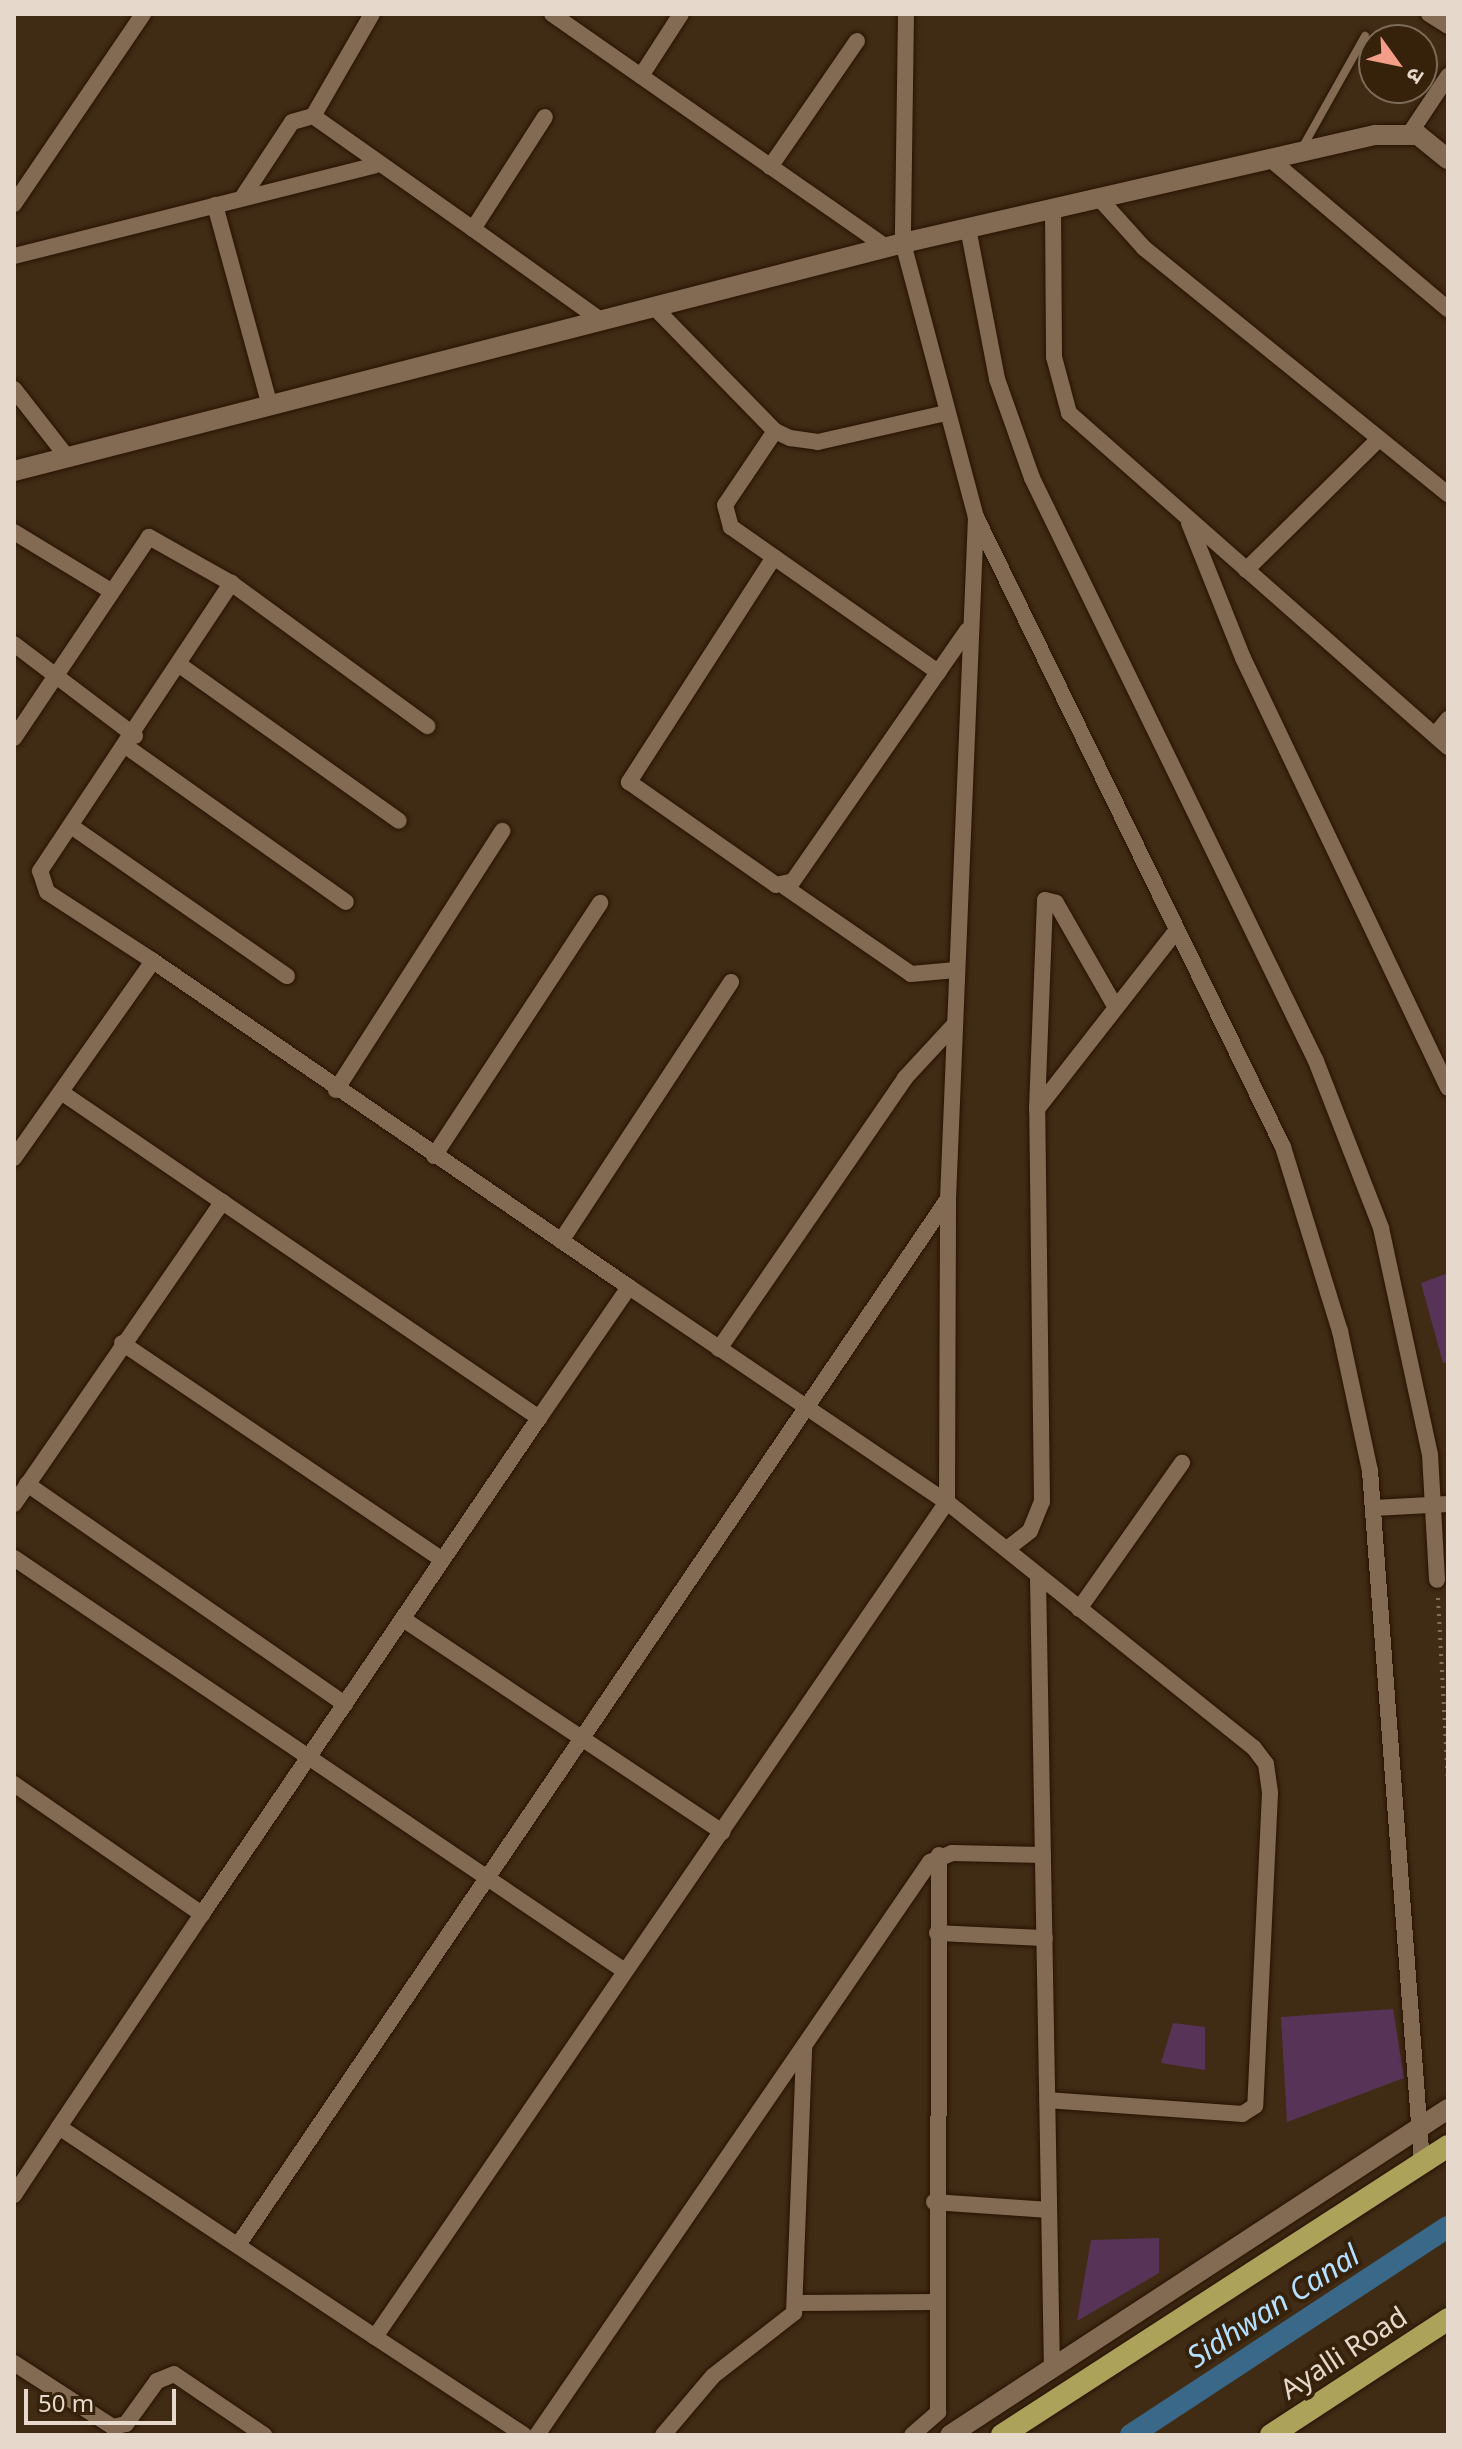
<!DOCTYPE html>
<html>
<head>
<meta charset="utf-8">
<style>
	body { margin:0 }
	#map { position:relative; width:1462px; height:2449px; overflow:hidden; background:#402b15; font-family:"Noto Sans","Noto Sans Devanagari",sans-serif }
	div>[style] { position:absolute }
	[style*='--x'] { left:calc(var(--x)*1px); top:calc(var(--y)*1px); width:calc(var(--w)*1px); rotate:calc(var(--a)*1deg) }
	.canal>* { height:22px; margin:-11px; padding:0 11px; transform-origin:11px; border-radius:11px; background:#3a6888 }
	.building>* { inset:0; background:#573457 }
	.path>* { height:4px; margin-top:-2px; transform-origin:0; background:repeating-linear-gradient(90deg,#83715e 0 2px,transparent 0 8px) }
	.roads { filter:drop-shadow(0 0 2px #261300) drop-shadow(0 0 2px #261300) }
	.service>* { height:8px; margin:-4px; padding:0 4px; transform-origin:4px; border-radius:4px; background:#836b53 }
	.minor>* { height:16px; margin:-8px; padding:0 8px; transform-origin:8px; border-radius:8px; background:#836b53 }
	.tertiary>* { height:20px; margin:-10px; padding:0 10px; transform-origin:10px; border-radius:10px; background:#836b53 }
	.trunk>* { height:22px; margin:-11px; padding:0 11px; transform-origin:11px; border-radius:11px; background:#aca25a }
	span { translate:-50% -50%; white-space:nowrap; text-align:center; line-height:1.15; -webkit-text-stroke:8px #36220b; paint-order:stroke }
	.street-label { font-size:28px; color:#e6d9cb }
	.water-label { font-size:30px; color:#b5dfff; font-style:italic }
	.frame { position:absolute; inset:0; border:16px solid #e6d9cb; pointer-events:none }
	.north { position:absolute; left:1358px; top:24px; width:80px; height:80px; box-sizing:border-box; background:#36220b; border:2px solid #7c6b58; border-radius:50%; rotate:123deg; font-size:22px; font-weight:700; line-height:32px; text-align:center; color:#e6d9cb }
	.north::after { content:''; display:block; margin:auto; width:28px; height:36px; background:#f49e8a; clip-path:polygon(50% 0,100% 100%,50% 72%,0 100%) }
	.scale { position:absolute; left:24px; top:2389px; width:152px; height:36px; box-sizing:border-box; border:4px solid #e6d9cb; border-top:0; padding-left:10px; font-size:24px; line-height:28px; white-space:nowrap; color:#e6d9cb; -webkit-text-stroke:6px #36220b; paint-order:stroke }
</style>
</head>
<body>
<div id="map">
	<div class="canal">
		<i style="--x:1131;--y:2435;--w:379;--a:-33.3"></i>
	</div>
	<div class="building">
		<i style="clip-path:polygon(1448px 1273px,1448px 1362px,1443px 1363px,1421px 1283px)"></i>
		<i style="clip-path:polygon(1393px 2009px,1404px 2078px,1287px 2122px,1281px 2017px)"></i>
		<i style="clip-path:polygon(1173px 2023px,1205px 2027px,1205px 2070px,1161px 2063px)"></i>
		<i style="clip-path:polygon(1159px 2238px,1159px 2273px,1077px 2321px,1091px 2240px)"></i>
	</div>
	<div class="path">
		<i style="--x:1438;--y:1598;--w:184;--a:86.9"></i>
	</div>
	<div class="roads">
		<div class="service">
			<i style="--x:1301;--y:150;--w:131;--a:-60.7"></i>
		</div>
		<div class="minor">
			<i style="--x:372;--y:14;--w:118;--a:120"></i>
			<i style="--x:313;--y:116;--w:196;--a:35.2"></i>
			<i style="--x:473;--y:229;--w:133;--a:-57.3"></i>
			<i style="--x:552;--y:14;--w:409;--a:34.9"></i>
			<i style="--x:906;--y:14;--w:229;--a:90.8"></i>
			<i style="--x:903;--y:243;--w:284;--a:75.1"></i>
			<i style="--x:976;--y:517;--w:701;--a:64.02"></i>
			<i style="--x:1283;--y:1147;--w:193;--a:72.8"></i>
			<i style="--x:1340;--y:1331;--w:143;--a:77.9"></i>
			<i style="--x:1370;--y:1471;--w:693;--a:85.7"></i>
			<i style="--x:1429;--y:14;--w:22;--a:32"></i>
			<i style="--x:641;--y:76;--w:74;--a:-57.2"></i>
			<i style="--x:1410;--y:133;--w:69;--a:-56.3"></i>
			<i style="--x:1269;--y:158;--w:234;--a:40.2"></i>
			<i style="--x:770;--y:167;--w:153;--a:-55.4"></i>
			<i style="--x:244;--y:195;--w:87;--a:-56.7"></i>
			<i style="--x:292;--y:122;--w:22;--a:-16"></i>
			<i style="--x:1099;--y:198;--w:67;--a:48"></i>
			<i style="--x:1144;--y:248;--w:391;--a:39"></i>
			<i style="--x:14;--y:204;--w:230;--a:-55.8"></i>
			<i style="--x:215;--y:205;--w:208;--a:74.7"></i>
			<i style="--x:1053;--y:209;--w:148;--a:89.6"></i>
			<i style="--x:1054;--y:357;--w:58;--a:75"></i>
			<i style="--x:1069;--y:413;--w:505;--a:41.39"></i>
			<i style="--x:968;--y:228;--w:154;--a:79.1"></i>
			<i style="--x:997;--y:379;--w:105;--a:70.5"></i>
			<i style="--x:1032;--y:478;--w:648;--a:64.03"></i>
			<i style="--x:1316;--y:1061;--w:179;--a:68.7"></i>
			<i style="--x:1381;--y:1228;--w:231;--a:77.8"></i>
			<i style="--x:1430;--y:1454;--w:126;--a:86.8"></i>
			<i style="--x:473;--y:229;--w:158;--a:35.5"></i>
			<i style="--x:14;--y:256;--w:372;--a:-14.1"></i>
			<i style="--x:655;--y:308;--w:172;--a:45.7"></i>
			<i style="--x:775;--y:431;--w:17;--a:25"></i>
			<i style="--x:790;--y:438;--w:28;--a:8"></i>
			<i style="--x:818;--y:442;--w:131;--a:-12.8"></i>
			<i style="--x:14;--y:389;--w:88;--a:52"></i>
			<i style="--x:775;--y:431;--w:89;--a:124"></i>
			<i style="--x:725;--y:505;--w:23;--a:75"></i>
			<i style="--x:731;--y:527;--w:253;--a:35"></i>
			<i style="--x:1189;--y:523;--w:145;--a:68.2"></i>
			<i style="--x:1243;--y:658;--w:476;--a:64.5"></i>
			<i style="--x:14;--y:532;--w:114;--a:31.3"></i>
			<i style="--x:774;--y:557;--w:268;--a:122.8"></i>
			<i style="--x:629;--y:782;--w:179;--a:35"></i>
			<i style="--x:776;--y:885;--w:17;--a:-13"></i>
			<i style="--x:793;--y:881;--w:305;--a:-55.2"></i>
			<i style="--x:1246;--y:570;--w:187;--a:-44.6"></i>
			<i style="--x:14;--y:644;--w:152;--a:37.2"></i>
			<i style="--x:181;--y:666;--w:267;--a:35.4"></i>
			<i style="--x:1435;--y:735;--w:21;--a:-51"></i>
			<i style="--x:14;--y:738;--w:242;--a:-56.1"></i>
			<i style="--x:149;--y:537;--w:94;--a:29.3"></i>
			<i style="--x:231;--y:583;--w:243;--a:36.1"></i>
			<i style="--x:127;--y:747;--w:268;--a:35.3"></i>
			<i style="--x:71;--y:826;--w:263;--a:34.8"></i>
			<i style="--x:785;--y:887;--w:153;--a:34.6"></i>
			<i style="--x:911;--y:974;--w:45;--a:-5.1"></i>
			<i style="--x:153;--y:961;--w:577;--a:34.41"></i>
			<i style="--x:336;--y:1090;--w:308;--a:-57.3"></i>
			<i style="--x:61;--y:1092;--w:579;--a:34.29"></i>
			<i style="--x:539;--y:1418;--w:159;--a:-55.5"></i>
			<i style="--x:629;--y:1287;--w:384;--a:34.1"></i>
			<i style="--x:947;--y:1502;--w:393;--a:38.7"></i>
			<i style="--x:1254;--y:1748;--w:20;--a:53"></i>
			<i style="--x:1266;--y:1764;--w:29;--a:82"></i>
			<i style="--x:1270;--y:1793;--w:313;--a:92.7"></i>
			<i style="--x:1255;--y:2106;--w:15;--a:148"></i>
			<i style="--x:1242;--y:2114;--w:195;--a:-175.9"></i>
			<i style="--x:1037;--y:1109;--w:226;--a:-52"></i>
			<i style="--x:434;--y:1156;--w:303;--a:-56.7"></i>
			<i style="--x:14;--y:1158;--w:241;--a:-54.8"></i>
			<i style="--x:153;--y:961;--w:126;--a:-146.9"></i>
			<i style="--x:47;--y:892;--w:22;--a:-108"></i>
			<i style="--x:40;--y:871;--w:346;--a:-56.4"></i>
			<i style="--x:561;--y:1241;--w:310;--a:-56.7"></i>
			<i style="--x:122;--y:1343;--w:387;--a:34.1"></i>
			<i style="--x:719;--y:1349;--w:329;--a:-55.5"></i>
			<i style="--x:905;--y:1078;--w:72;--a:-47.2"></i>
			<i style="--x:27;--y:1484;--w:387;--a:34.7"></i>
			<i style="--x:14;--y:1504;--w:367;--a:-55.4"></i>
			<i style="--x:1374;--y:1508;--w:74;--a:-3.1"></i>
			<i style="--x:1007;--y:1549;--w:29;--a:-38"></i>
			<i style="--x:1030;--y:1531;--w:31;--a:-68"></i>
			<i style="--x:1042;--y:1502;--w:393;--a:-90.7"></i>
			<i style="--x:1037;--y:1109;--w:209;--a:-87.8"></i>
			<i style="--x:1045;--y:900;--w:11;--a:15"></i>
			<i style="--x:1056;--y:903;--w:119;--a:60.2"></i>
			<i style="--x:14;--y:1558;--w:737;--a:34.06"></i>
			<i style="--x:1038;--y:1577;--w:792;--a:88.99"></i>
			<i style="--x:1079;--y:1609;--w:179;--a:-54.8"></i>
			<i style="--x:403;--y:1619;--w:384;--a:33.7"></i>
			<i style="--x:14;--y:1784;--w:229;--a:34.7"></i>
			<i style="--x:202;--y:1914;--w:257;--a:123.9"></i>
			<i style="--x:202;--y:1914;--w:600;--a:-55.81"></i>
			<i style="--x:937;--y:1933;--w:108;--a:2.7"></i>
			<i style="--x:14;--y:2195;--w:82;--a:-56.5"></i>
			<i style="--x:59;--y:2127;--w:379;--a:33.6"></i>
			<i style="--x:375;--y:2337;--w:1012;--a:-55.59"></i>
			<i style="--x:947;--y:1502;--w:303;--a:-89.8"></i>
			<i style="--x:948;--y:1199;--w:683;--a:-87.65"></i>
			<i style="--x:934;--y:2202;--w:115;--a:4"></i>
			<i style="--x:238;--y:2245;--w:1263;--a:-55.84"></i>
			<i style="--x:798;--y:2303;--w:138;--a:-0.4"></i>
			<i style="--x:375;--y:2337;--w:178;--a:33.3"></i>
			<i style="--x:14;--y:2363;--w:118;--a:32.9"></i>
			<i style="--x:113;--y:2427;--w:13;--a:-13"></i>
			<i style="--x:126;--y:2424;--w:53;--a:-54.2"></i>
			<i style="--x:157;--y:2381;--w:18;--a:-22"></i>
			<i style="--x:174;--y:2374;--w:109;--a:34.1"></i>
			<i style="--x:537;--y:2435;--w:695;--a:-55.56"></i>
			<i style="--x:930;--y:1862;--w:24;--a:-22"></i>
			<i style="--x:952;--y:1853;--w:91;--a:1.3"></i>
			<i style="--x:663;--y:2435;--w:77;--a:-49.7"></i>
			<i style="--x:713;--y:2376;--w:103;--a:-37.9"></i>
			<i style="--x:794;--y:2313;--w:266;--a:-87.8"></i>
			<i style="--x:912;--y:2435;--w:35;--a:-41"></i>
			<i style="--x:938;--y:2412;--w:557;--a:-89.9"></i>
		</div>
		<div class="tertiary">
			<i style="--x:14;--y:471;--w:918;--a:-14.38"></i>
			<i style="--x:903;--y:243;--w:485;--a:-12.9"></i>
			<i style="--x:1376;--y:135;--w:42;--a:0"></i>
			<i style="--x:1418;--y:135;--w:38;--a:39"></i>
			<i style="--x:950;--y:2435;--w:595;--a:-33.21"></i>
		</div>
		<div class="trunk">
			<i style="--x:1002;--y:2435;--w:531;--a:-32.94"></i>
			<i style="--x:1271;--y:2435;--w:212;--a:-33.2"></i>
		</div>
	</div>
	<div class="street-label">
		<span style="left:1343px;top:2352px;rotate:-33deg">Ayalli Road</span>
	</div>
	<div class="water-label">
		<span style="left:1273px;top:2306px;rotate:-33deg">Sidhwan Canal</span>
	</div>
	<div class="frame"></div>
	<div class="north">उ</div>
	<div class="scale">50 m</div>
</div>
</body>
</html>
